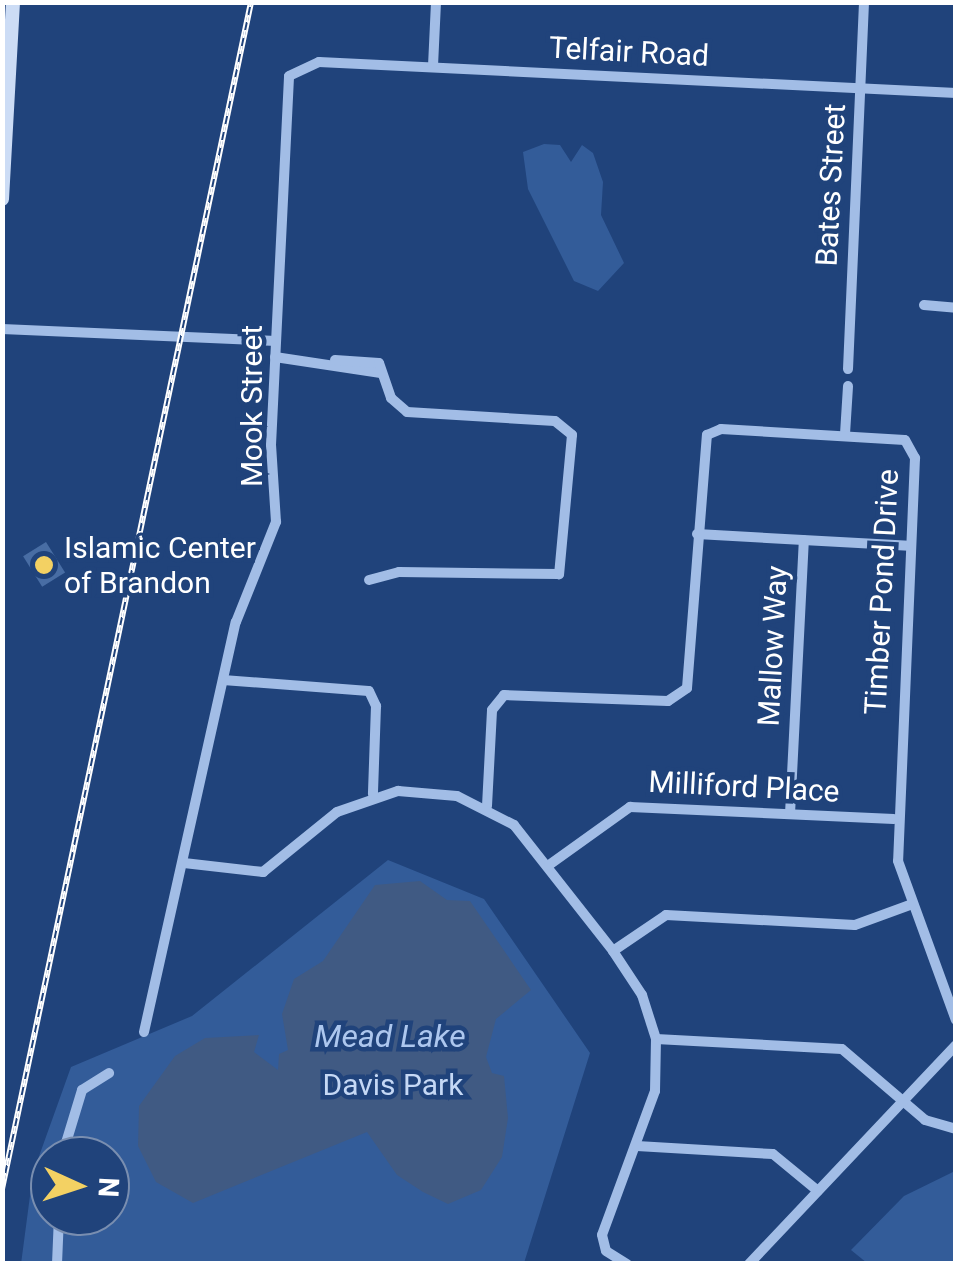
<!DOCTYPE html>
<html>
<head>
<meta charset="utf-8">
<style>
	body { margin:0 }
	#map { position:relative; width:958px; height:1266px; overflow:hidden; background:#20437b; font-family:Roboto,sans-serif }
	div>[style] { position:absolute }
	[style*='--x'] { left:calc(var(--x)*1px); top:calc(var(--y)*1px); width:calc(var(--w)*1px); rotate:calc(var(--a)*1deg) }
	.green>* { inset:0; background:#335c99 }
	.water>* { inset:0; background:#405a83 }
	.building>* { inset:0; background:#486da4; transform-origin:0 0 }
	.street>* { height:10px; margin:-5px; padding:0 5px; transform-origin:5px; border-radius:5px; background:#a2bde6 }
	.secondary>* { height:14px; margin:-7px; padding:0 7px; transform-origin:7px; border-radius:7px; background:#ccdcf5 }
	.rail>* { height:6px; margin-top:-3px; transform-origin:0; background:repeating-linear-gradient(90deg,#20437b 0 8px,#fff 0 16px); box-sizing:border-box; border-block:2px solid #fff }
	.dots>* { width:28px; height:28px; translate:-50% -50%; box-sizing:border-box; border:5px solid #20437b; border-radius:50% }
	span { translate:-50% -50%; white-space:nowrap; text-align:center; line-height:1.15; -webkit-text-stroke:9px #20437b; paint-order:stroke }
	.street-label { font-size:30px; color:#fff }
	.poi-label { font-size:30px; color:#fff }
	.left { translate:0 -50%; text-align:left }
	.park-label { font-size:30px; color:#c5d8f5 }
	.water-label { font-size:32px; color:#adc7ee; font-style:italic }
	.frame { position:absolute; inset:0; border:5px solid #fff; pointer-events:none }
	.north { position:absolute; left:30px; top:1136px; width:100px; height:100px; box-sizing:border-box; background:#20437b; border:2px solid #798eb0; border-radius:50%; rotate:93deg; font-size:28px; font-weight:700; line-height:40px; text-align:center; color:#fff }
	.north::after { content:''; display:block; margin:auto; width:35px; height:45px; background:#f3d163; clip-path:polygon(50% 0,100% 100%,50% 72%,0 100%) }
</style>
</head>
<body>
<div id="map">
	<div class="green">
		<i style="clip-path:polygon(544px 144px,560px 145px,571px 162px,582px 145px,593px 153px,603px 182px,601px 215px,624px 263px,598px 291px,574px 281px,528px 189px,523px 152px)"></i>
		<i style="clip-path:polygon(evenodd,388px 860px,484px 899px,590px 1053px,524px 1263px,21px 1264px,33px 1173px,71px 1067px,192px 1016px,388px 860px,50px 1156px,110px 1156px,110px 1216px,50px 1216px,50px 1156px)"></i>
		<i style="clip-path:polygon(955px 1171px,955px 1261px,867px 1263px,851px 1250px,904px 1196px)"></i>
	</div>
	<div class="water">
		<i style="clip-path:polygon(420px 881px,447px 900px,470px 901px,531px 990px,496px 1019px,486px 1057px,492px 1073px,504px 1076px,508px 1118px,502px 1157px,481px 1190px,448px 1204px,423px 1192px,397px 1175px,367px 1132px,193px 1203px,156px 1182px,138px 1146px,139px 1106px,175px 1056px,205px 1038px,259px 1035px,254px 1052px,278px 1070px,279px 1054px,288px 1050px,282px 1014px,294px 979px,323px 961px,375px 885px)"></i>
	</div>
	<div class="building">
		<i style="left:46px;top:542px;width:36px;height:27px;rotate:58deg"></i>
	</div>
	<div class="street">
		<i style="--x:433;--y:66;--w:64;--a:-87.3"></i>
		<i style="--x:924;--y:305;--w:32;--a:5"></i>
		<i style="--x:2;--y:329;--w:274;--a:2.5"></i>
		<i style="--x:275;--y:357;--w:107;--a:8.6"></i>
		<i style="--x:335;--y:360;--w:44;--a:3.9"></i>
		<i style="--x:379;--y:363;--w:37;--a:71"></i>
		<i style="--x:391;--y:398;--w:21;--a:41"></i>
		<i style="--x:407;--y:412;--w:148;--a:3.5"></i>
		<i style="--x:555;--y:421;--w:22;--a:39"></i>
		<i style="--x:572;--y:435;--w:140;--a:95.3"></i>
		<i style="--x:559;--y:574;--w:160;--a:-179.3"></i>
		<i style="--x:399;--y:572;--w:31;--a:165"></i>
		<i style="--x:848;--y:369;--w:367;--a:-87.5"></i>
		<i style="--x:845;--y:434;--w:48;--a:-86.4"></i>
		<i style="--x:697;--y:534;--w:212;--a:3.2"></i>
		<i style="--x:223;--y:680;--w:146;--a:4.3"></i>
		<i style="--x:369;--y:691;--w:17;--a:65"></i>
		<i style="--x:376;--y:706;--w:88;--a:92"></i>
		<i style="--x:487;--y:806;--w:96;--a:-87"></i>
		<i style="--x:492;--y:710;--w:19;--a:-51"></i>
		<i style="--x:504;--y:695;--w:164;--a:2.1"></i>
		<i style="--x:668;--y:701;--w:23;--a:-34"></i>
		<i style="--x:687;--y:688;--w:254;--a:-85.5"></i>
		<i style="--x:707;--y:435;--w:15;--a:-23"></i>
		<i style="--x:721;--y:429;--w:184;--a:3.4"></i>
		<i style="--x:905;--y:440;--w:21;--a:61"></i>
		<i style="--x:915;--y:458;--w:403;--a:92.4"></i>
		<i style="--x:898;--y:861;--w:169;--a:70"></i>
		<i style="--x:790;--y:814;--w:274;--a:-87.1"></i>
		<i style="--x:184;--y:863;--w:80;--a:6.5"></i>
		<i style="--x:263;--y:872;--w:95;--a:-39"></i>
		<i style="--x:337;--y:812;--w:65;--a:-19"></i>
		<i style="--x:398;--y:791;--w:59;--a:4.8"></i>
		<i style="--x:457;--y:796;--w:64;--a:27"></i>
		<i style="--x:514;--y:825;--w:160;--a:51.8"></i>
		<i style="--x:613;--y:951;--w:53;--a:56.6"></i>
		<i style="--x:642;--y:995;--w:46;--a:72.3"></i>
		<i style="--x:656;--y:1039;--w:52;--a:91.1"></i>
		<i style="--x:655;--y:1091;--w:153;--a:110.2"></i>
		<i style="--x:602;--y:1235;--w:16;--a:76"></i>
		<i style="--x:606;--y:1251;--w:25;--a:32"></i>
		<i style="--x:549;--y:865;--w:100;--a:-35.6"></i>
		<i style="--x:630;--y:807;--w:264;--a:2.6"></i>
		<i style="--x:613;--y:951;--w:64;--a:-34.2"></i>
		<i style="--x:666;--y:915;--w:189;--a:3"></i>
		<i style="--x:855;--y:925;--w:59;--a:-20"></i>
		<i style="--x:144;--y:1032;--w:420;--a:-77.4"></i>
		<i style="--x:236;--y:622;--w:108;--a:-68.2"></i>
		<i style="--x:276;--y:522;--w:77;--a:-93.7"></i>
		<i style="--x:271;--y:445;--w:369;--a:-87.2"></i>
		<i style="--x:289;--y:76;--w:33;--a:-25"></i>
		<i style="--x:319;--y:62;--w:638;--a:2.79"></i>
		<i style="--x:656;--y:1039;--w:186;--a:3.1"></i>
		<i style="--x:842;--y:1049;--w:109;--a:40.5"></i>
		<i style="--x:925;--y:1120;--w:32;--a:16"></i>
		<i style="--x:637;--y:1146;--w:136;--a:3.4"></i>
		<i style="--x:773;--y:1154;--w:58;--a:39.4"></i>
		<i style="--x:62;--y:1156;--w:69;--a:-73.1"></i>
		<i style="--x:82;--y:1090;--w:32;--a:-32"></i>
		<i style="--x:57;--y:1264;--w:48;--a:-87.6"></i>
		<i style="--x:749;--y:1264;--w:301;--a:-46.6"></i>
	</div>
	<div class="secondary">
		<i style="--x:2;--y:199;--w:197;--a:-86.8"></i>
	</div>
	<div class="rail">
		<i style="--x:2;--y:1189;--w:1213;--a:-78.15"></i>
	</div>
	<div class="dots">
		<i style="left:44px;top:565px;background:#f3d163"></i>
	</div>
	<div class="street-label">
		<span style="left:629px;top:52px;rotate:3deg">Telfair Road</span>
		<span style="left:831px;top:185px;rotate:-87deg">Bates Street</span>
		<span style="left:252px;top:406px;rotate:-90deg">Mook Street</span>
		<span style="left:882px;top:592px;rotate:-87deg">Timber Pond Drive</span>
		<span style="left:773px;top:646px;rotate:-87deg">Mallow Way</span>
		<span style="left:744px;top:787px;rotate:3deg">Milliford Place</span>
	</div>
	<div class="poi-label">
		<span class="left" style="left:64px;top:565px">Islamic Center<br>of Brandon</span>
	</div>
	<div class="park-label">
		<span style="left:393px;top:1085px">Davis Park</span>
	</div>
	<div class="water-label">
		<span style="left:390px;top:1036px">Mead Lake</span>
	</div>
	<div class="frame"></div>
	<div class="north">N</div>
</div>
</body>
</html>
